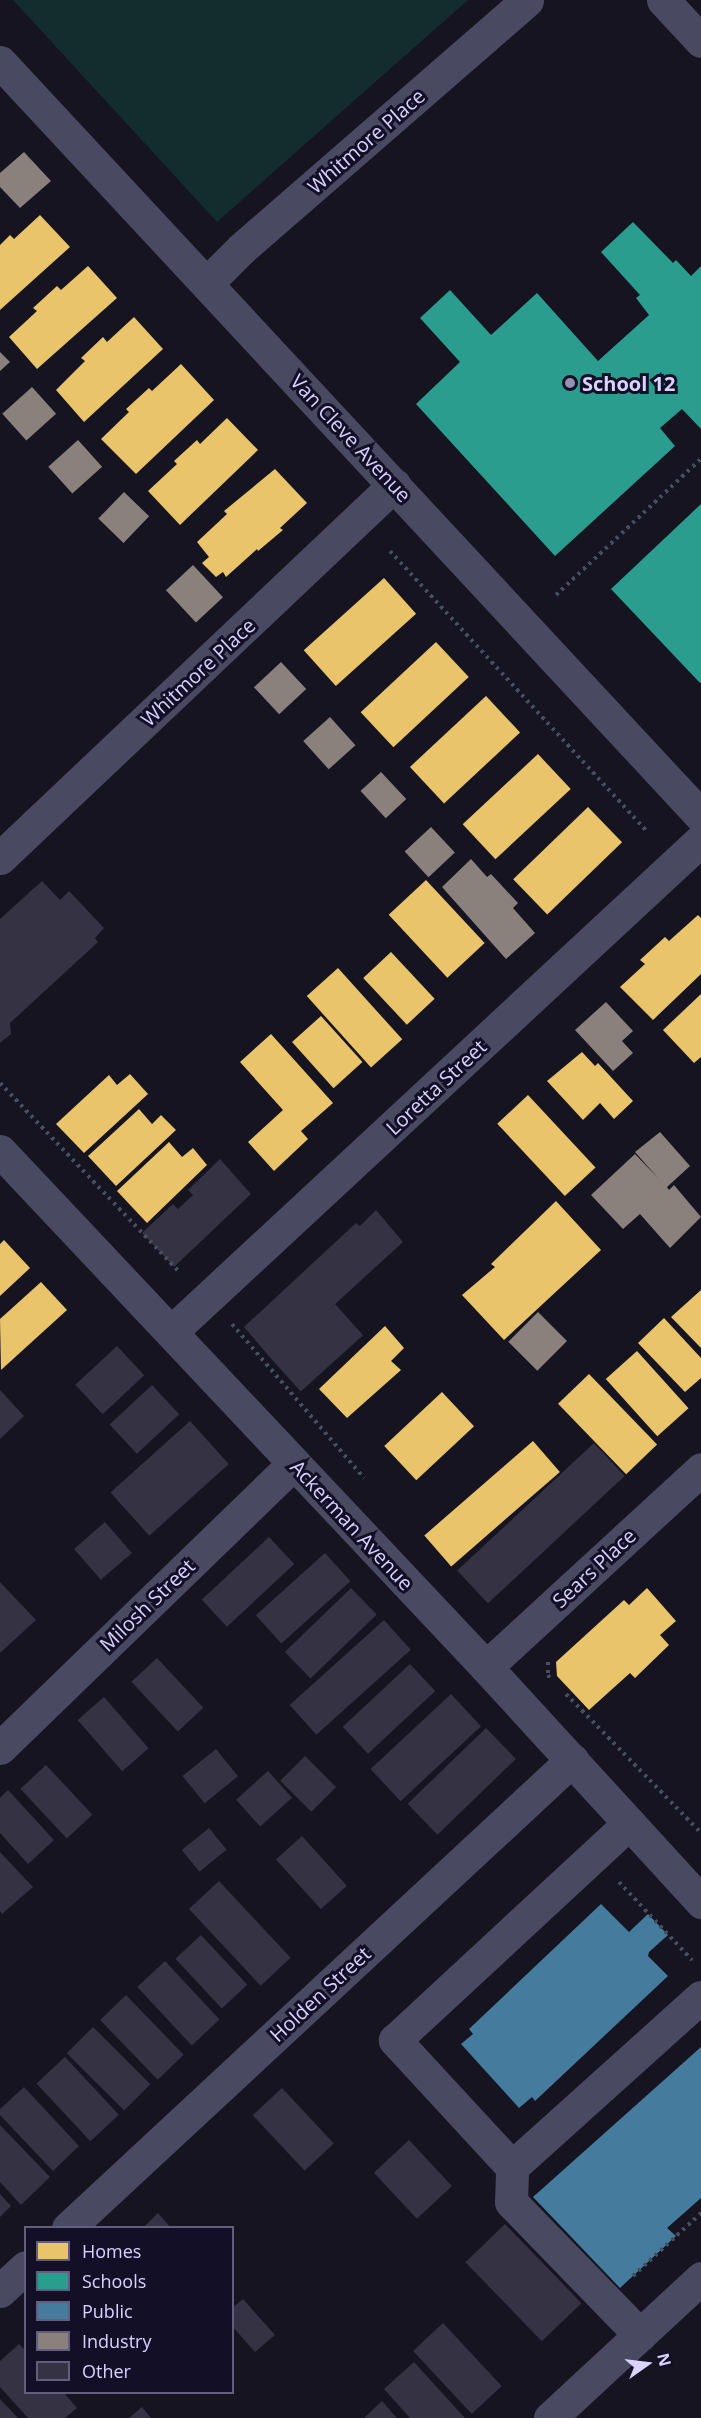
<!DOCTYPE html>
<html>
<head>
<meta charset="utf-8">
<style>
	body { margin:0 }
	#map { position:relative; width:701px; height:2418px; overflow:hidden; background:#161421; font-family:"Open Sans",sans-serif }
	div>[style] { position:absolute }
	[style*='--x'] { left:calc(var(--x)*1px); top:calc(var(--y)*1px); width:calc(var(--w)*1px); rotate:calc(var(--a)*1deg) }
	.green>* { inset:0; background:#132c2d }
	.homes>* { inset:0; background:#e9c46a; transform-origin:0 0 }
	.schools>* { inset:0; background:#2a9d8f }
	.public>* { inset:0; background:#457b9d }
	.industry>* { inset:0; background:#8a817c; transform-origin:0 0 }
	.building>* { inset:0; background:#343243; transform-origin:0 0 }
	.path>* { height:4px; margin-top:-2px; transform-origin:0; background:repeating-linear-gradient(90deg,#44505f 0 3px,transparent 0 7.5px) }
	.minor>* { height:33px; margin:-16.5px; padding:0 16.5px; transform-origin:16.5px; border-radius:16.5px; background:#4a4962 }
	.dots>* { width:16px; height:16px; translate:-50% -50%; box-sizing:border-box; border:3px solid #130f26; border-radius:50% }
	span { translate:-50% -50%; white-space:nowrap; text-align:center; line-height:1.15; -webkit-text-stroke:6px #130f26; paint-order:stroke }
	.street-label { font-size:20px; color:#d9d4ff }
	.poi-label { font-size:20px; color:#d9d4ff; font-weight:700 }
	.left { translate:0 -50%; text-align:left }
	.legend { position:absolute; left:24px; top:2226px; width:210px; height:168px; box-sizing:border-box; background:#130f26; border:2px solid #625e7d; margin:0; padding:8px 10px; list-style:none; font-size:18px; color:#d9d4ff }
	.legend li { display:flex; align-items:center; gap:12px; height:30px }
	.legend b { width:30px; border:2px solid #625e7d }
	.north { position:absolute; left:617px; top:2334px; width:60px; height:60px; -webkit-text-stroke:4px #130f26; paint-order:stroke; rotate:76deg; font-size:16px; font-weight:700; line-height:24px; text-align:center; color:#d9d4ff }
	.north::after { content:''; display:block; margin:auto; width:21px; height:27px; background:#d9d4ff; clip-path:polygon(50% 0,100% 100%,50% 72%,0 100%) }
</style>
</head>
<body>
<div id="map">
	<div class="green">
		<i style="clip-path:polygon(13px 0,468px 0,217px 222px)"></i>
	</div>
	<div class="homes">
		<i style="clip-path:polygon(40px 215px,70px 247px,0 310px,0 245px,10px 235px,14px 239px)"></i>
		<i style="clip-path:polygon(88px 266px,117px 298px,37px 369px,9px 337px,37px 311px,33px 308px,57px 286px,61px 290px)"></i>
		<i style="clip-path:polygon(134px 317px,163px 349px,84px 422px,56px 390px,85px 361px,81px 358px,103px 337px,107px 342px)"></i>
		<i style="clip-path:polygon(181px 364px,214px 400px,136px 474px,101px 439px,129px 412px,126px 409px,149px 388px,152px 391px)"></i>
		<i style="clip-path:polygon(227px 418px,258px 450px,180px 525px,148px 491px,177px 464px,174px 461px,197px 440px,200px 444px)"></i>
		<i style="clip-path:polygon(275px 469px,307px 503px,280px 528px,283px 530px,258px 551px,257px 549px,226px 577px,223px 572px,216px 577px,202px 563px,209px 557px,197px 542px,227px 514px,224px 511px)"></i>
		<i style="left:384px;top:578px;width:48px;height:108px;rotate:48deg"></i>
		<i style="left:436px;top:642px;width:48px;height:103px;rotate:47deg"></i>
		<i style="left:486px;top:696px;width:50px;height:104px;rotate:47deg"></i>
		<i style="left:538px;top:754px;width:48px;height:103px;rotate:47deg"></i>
		<i style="left:588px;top:807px;width:49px;height:104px;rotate:46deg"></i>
		<i style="left:426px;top:880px;width:86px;height:51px;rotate:47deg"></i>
		<i style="clip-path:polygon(698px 915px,701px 918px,701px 974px,653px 1020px,620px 987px,645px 964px,640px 960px,665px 937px,669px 941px)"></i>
		<i style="left:391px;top:952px;width:64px;height:38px;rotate:47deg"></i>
		<i style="left:338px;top:968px;width:96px;height:42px;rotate:48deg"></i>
		<i style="clip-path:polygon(701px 994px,701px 1057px,694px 1063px,663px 1030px)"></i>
		<i style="left:321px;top:1016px;width:62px;height:39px;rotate:48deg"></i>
		<i style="clip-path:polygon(271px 1034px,333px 1103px,301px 1131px,308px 1139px,274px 1171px,248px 1142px,283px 1110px,240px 1062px)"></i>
		<i style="clip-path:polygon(582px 1052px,595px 1066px,598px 1063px,633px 1101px,614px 1119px,600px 1103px,583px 1120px,547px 1081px)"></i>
		<i style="clip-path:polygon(130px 1074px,148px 1094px,84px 1153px,56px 1124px,109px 1075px,117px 1085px)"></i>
		<i style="left:528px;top:1095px;width:99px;height:42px;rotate:47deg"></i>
		<i style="clip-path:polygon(139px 1109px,152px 1124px,161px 1115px,176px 1130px,116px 1186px,88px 1156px)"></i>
		<i style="clip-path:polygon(169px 1142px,182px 1157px,193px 1148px,207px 1165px,147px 1223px,117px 1191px)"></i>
		<i style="clip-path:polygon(556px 1201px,601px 1250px,504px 1340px,462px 1295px,495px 1267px,491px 1264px)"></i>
		<i style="clip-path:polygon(4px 1240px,30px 1268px,0 1296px,0 1244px)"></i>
		<i style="clip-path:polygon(41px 1282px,67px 1310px,1px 1370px,0 1319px)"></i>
		<i style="clip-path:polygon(701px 1290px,701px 1348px,671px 1317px)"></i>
		<i style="clip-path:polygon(664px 1318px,701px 1358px,701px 1378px,685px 1392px,638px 1343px)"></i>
		<i style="clip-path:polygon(385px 1326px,404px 1348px,391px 1361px,401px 1370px,347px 1418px,319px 1389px)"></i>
		<i style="left:637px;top:1351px;width:77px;height:42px;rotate:48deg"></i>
		<i style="left:589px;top:1374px;width:98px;height:43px;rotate:46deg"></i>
		<i style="left:442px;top:1392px;width:47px;height:79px;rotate:47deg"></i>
		<i style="left:533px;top:1441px;width:41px;height:144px;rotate:49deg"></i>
		<i style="clip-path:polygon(647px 1588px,676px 1621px,660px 1635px,669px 1645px,635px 1678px,630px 1673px,589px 1710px,557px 1676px,556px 1662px,624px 1600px,629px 1605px)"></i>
	</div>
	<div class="schools">
		<i style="clip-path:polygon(633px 222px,673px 263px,676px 260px,691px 276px,701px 266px,701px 429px,682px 409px,660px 428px,675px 446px,555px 556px,416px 404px,460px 362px,420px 318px,450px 290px,491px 335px,537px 293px,598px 361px,649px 315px,636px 298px,640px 295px,601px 252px)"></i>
		<i style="clip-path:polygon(701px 504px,701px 682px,700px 683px,611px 589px)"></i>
	</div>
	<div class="public">
		<i style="clip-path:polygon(601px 1904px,629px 1932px,648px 1914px,668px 1935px,649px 1952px,648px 1956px,668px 1976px,535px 2101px,532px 2097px,519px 2108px,461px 2044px,473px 2034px,469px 2029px)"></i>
		<i style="clip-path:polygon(701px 2047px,701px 2198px,667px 2228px,676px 2236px,620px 2288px,533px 2197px)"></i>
	</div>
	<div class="industry">
		<i style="clip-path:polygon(24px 152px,51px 181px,20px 208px,0 187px,0 173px)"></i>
		<i style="clip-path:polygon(0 352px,10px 362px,0 371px)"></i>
		<i style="left:32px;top:387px;width:36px;height:40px;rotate:48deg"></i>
		<i style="left:78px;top:440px;width:36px;height:40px;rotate:48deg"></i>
		<i style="left:124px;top:492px;width:35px;height:37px;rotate:44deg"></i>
		<i style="left:193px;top:565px;width:44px;height:37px;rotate:47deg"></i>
		<i style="left:281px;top:662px;width:37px;height:37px;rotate:47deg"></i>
		<i style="left:330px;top:717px;width:38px;height:36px;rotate:48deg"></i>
		<i style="left:381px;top:772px;width:37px;height:28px;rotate:47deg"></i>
		<i style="left:431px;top:827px;width:35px;height:36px;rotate:47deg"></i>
		<i style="clip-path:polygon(471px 859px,487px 877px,491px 874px,518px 903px,513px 908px,535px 933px,506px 959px,442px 887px)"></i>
		<i style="clip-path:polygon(606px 1002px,633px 1031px,622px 1041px,633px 1053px,613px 1071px,575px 1030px)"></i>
		<i style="clip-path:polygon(660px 1132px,690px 1166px,667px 1187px,669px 1190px,674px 1185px,701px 1217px,670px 1248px,640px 1214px,623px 1229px,591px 1195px,635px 1154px,658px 1178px,635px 1152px)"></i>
		<i style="left:538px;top:1312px;width:41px;height:42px;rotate:45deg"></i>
	</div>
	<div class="building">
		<i style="clip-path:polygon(42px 881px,60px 900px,69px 891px,104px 928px,95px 938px,98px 942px,10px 1023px,11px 1034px,0 1043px,0 919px)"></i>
		<i style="clip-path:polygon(220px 1159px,251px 1194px,174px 1267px,142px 1233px,173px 1204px,178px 1209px,193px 1195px,188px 1190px)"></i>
		<i style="clip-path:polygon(376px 1210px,403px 1242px,273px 1361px,244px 1327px,356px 1223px,360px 1226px)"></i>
		<i style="left:335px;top:1304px;width:42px;height:84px;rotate:48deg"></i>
		<i style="left:117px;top:1346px;width:40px;height:57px;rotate:47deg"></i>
		<i style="left:152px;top:1385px;width:40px;height:58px;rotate:47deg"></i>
		<i style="clip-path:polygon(0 1390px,24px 1416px,0 1439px)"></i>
		<i style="left:190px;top:1421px;width:58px;height:107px;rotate:48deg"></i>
		<i style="left:594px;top:1443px;width:45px;height:187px;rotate:47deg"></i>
		<i style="left:105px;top:1522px;width:41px;height:41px;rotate:49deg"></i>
		<i style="left:269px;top:1537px;width:37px;height:92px;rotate:47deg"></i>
		<i style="left:325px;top:1553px;width:38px;height:93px;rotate:48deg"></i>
		<i style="clip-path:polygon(0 1582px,36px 1620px,0 1653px)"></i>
		<i style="left:351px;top:1588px;width:37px;height:92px;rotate:46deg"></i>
		<i style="left:384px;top:1620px;width:40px;height:127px;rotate:48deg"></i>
		<i style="left:157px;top:1658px;width:68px;height:35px;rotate:47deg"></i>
		<i style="left:410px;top:1664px;width:37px;height:92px;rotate:47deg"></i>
		<i style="left:451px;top:1694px;width:44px;height:110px;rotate:47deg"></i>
		<i style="left:104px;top:1697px;width:68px;height:35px;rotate:49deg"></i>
		<i style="left:486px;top:1728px;width:43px;height:109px;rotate:46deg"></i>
		<i style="left:216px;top:1749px;width:35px;height:43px;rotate:51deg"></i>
		<i style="left:305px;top:1756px;width:44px;height:35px;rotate:45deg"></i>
		<i style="left:46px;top:1765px;width:68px;height:35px;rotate:47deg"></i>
		<i style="left:268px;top:1771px;width:36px;height:43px;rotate:48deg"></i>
		<i style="clip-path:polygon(8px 1790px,54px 1840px,28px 1864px,0 1833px,0 1798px)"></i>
		<i style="left:209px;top:1828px;width:28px;height:35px;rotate:51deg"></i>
		<i style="left:302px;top:1836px;width:67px;height:35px;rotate:48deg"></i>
		<i style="clip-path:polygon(0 1852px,33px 1887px,2px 1914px,0 1911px)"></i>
		<i style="left:219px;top:1881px;width:105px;height:41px;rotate:47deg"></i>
		<i style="left:201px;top:1935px;width:68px;height:35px;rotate:47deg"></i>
		<i style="left:165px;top:1961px;width:80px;height:38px;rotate:47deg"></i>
		<i style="left:126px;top:1995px;width:83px;height:36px;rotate:46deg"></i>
		<i style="left:93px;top:2027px;width:81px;height:37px;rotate:45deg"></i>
		<i style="left:65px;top:2057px;width:79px;height:39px;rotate:47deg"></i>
		<i style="clip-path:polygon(24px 2087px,79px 2146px,53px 2171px,0 2115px,0 2109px)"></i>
		<i style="left:282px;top:2088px;width:76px;height:40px;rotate:47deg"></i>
		<i style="clip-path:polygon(0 2125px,50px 2177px,21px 2205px,0 2182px)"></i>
		<i style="left:409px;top:2140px;width:63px;height:48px;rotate:47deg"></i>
		<i style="clip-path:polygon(0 2194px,11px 2206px,0 2217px)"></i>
		<i style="clip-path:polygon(158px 2213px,171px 2228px,143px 2228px)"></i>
		<i style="left:505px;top:2224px;width:110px;height:55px;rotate:46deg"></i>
		<i style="clip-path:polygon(243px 2299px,275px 2335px,255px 2352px,232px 2326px,232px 2308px)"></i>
		<i style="left:443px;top:2323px;width:86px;height:41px;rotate:47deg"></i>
		<i style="clip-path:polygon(19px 2344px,26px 2351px,26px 2392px,63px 2392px,77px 2408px,65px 2418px,28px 2418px,0 2387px,0 2361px)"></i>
		<i style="clip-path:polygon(414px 2362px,465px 2418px,410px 2418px,384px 2389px)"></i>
		<i style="clip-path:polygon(0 2399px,18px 2418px,0 2418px)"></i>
		<i style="clip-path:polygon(382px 2401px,397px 2418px,364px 2418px)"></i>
		<i style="clip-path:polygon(142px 2407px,151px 2418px,129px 2418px)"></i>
	</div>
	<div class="path">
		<i style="--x:390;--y:551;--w:380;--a:47.5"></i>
		<i style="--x:556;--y:595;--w:199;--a:-43.2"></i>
		<i style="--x:0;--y:1083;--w:262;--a:46.5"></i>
		<i style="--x:232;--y:1324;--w:203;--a:49.4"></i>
		<i style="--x:548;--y:1662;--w:13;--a:90"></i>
		<i style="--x:548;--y:1675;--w:4;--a:56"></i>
		<i style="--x:566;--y:1694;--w:194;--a:45.8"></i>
		<i style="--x:619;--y:1882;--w:107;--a:46.9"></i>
		<i style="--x:633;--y:2276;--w:93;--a:-42.8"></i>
	</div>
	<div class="minor">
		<i style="--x:663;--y:0;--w:56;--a:47.2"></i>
		<i style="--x:0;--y:62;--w:1030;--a:47.09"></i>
		<i style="--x:207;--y:283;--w:48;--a:-45"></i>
		<i style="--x:241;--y:249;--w:379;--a:-41"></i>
		<i style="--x:0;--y:858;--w:543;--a:-43.43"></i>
		<i style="--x:0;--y:1151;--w:709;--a:46.71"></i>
		<i style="--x:486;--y:1667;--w:319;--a:47.5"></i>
		<i style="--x:171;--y:1332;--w:723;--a:-42.87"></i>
		<i style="--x:486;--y:1667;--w:292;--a:-42.6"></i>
		<i style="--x:0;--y:1748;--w:409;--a:-44.1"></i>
		<i style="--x:512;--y:2167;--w:173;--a:-132.7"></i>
		<i style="--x:395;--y:2040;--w:319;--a:-42.8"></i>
		<i style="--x:68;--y:2228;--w:688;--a:-42.88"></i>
		<i style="--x:0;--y:2291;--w:35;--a:-43"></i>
		<i style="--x:640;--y:2335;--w:185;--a:-134.1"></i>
		<i style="--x:511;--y:2202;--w:35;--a:-88"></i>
		<i style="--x:512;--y:2167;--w:254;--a:-42"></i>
		<i style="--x:550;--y:2418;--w:206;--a:-42.8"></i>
	</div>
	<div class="dots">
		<i style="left:570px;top:383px;background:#9591b1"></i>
	</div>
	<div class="street-label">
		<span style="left:366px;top:141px;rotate:-41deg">Whitmore Place</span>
		<span style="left:351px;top:438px;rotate:47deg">Van Cleve Avenue</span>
		<span style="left:198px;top:672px;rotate:-43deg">Whitmore Place</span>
		<span style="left:436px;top:1087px;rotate:-43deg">Loretta Street</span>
		<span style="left:352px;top:1525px;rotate:47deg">Ackerman Avenue</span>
		<span style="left:594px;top:1568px;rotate:-43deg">Sears Place</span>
		<span style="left:147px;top:1605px;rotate:-44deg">Milosh Street</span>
		<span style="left:320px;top:1994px;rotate:-43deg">Holden Street</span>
	</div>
	<div class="poi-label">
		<span class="left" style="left:582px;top:383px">School 12</span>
	</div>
	<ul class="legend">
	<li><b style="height:16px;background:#e9c46a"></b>Homes</li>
	<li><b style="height:16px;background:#2a9d8f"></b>Schools</li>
	<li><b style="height:16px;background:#457b9d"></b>Public</li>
	<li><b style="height:16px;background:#8a817c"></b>Industry</li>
	<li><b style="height:16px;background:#343243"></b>Other</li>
	</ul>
	<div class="north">N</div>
</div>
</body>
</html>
